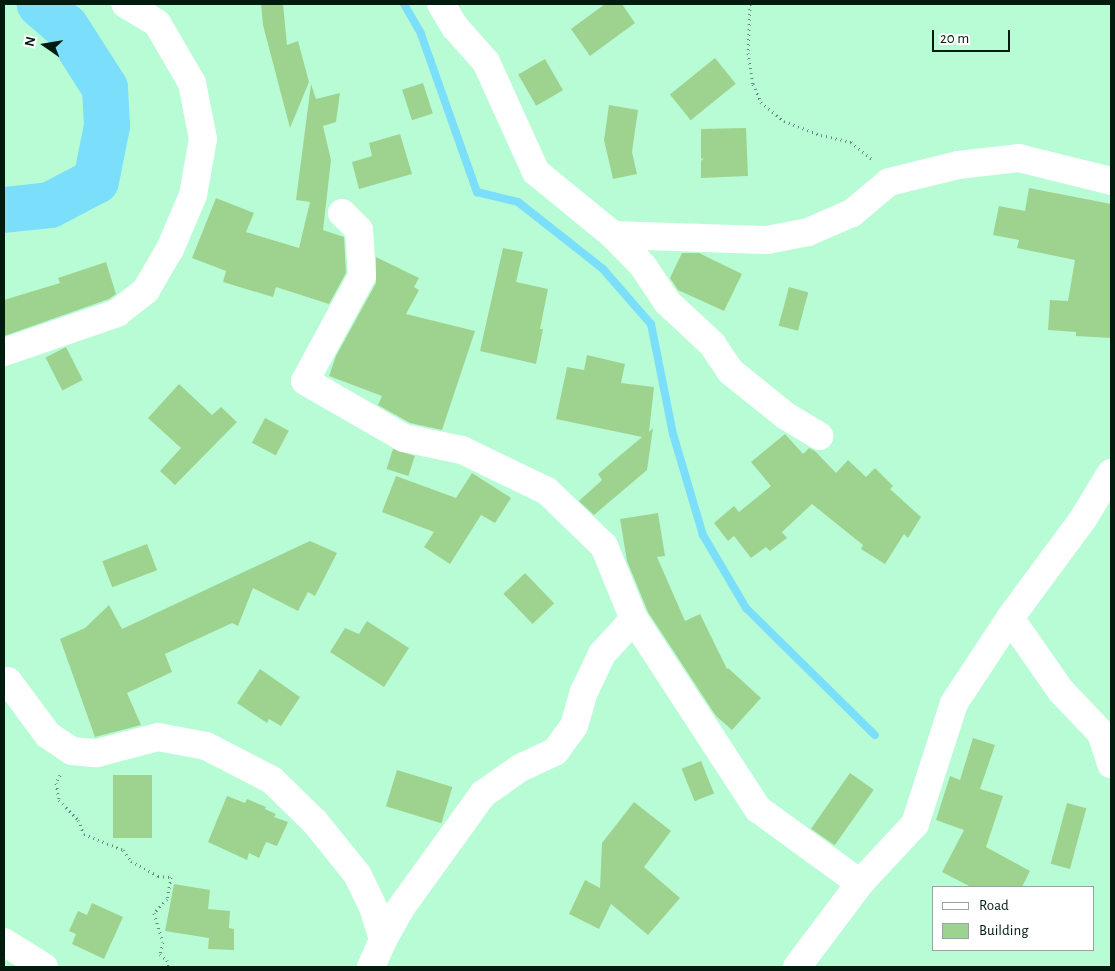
<!DOCTYPE html>
<html>
<head>
<meta charset="utf-8">
<style>
	body { margin:0 }
	#map { position:relative; width:1115px; height:971px; overflow:hidden; background:#b8fcd5; font-family:"Alegreya Sans",sans-serif }
	div>[style] { position:absolute }
	[style*='--x'] { left:calc(var(--x)*1px); top:calc(var(--y)*1px); width:calc(var(--w)*1px); rotate:calc(var(--a)*1deg) }
	.stream>* { height:8px; margin:-4px; padding:0 4px; transform-origin:4px; border-radius:4px; background:#7bdefb }
	.river>* { height:46px; margin:-23px; padding:0 23px; transform-origin:23px; border-radius:23px; background:#7bdefb }
	.building>* { inset:0; background:#9ed38f; transform-origin:0 0 }
	.path>* { height:3px; margin-top:-1.5px; transform-origin:0; background:repeating-linear-gradient(90deg,#609176 0 1px,transparent 0 5px) }
	.street>* { height:28px; margin:-14px; padding:0 14px; transform-origin:14px; border-radius:14px; background:#fff }
	span { translate:-50% -50%; white-space:nowrap; text-align:center; line-height:1.15; -webkit-text-stroke:4px #fff; paint-order:stroke }
	.frame { position:absolute; inset:0; border:5px solid #011c0e; pointer-events:none }
	.legend { position:absolute; left:932px; top:886px; width:162px; height:65px; box-sizing:border-box; background:#fff; border:1px solid #99a49f; margin:0; padding:6px 9px; list-style:none; font-size:15px; color:#011c0e }
	.legend li { display:flex; align-items:center; gap:10px; height:25px }
	.legend b { width:25px; border:1px solid #99a49f }
	.north { position:absolute; left:20px; top:20px; width:50px; height:50px; -webkit-text-stroke:4px #fff; paint-order:stroke; rotate:283deg; font-size:14px; font-weight:700; line-height:20px; text-align:center; color:#011c0e }
	.north::after { content:''; display:block; margin:auto; width:18px; height:22px; background:#011c0e; clip-path:polygon(50% 0,100% 100%,50% 72%,0 100%) }
	.scale { position:absolute; left:932px; top:30px; width:78px; height:22px; box-sizing:border-box; border:2px solid #011c0e; border-top:0; padding-left:6px; font-size:15px; line-height:18px; white-space:nowrap; color:#011c0e; -webkit-text-stroke:4px #fff; paint-order:stroke }
</style>
</head>
<body>
<div id="map">
	<div class="stream">
		<i style="--x:404;--y:4;--w:34;--a:60"></i>
		<i style="--x:421;--y:34;--w:168;--a:70.5"></i>
		<i style="--x:477;--y:192;--w:42;--a:13.7"></i>
		<i style="--x:518;--y:202;--w:108;--a:38.2"></i>
		<i style="--x:603;--y:269;--w:73;--a:48.9"></i>
		<i style="--x:651;--y:324;--w:112;--a:78.7"></i>
		<i style="--x:673;--y:434;--w:105;--a:73.5"></i>
		<i style="--x:703;--y:535;--w:85;--a:59.5"></i>
		<i style="--x:746;--y:608;--w:181;--a:44.6"></i>
	</div>
	<div class="river">
		<i style="--x:4;--y:210;--w:46;--a:-6.2"></i>
		<i style="--x:50;--y:205;--w:52;--a:-27.6"></i>
		<i style="--x:96;--y:181;--w:56;--a:-78.7"></i>
		<i style="--x:107;--y:126;--w:38;--a:-93"></i>
		<i style="--x:105;--y:88;--w:72;--a:-122.6"></i>
		<i style="--x:66;--y:27;--w:35;--a:-139"></i>
	</div>
	<div class="building">
		<i style="clip-path:polygon(261px 4px,283px 4px,287px 45px,298px 41px,309px 82px,290px 128px,263px 25px)"></i>
		<i style="clip-path:polygon(605px 4px,622px 4px,635px 23px,590px 56px,571px 29px)"></i>
		<i style="left:715px;top:58px;width:33px;height:58px;rotate:51deg"></i>
		<i style="left:545px;top:59px;width:36px;height:31px;rotate:60deg"></i>
		<i style="left:423px;top:83px;width:32px;height:22px;rotate:72deg"></i>
		<i style="clip-path:polygon(311px 84px,316px 99px,340px 93px,336px 122px,323px 126px,331px 160px,323px 230px,344px 237px,346px 273px,329px 304px,276px 287px,273px 297px,223px 282px,226px 271px,192px 258px,216px 198px,254px 213px,246px 232px,299px 248px,310px 202px,296px 200px)"></i>
		<i style="clip-path:polygon(609px 105px,638px 110px,632px 152px,637px 174px,613px 179px,604px 140px)"></i>
		<i style="clip-path:polygon(746px 128px,748px 176px,701px 178px,701px 161px,704px 158px,701px 159px,701px 129px)"></i>
		<i style="clip-path:polygon(400px 134px,412px 174px,359px 189px,352px 162px,372px 156px,369px 143px)"></i>
		<i style="clip-path:polygon(1029px 188px,1111px 204px,1111px 338px,1076px 336px,1076px 332px,1048px 330px,1050px 300px,1068px 301px,1075px 260px,1017px 248px,1019px 240px,993px 235px,999px 206px,1025px 211px)"></i>
		<i style="clip-path:polygon(503px 248px,523px 252px,516px 282px,548px 289px,540px 329px,543px 329px,536px 364px,480px 351px)"></i>
		<i style="clip-path:polygon(682px 253px,699px 253px,742px 274px,724px 311px,678px 290px,670px 278px)"></i>
		<i style="clip-path:polygon(376px 257px,419px 278px,414px 287px,419px 290px,406px 314px,475px 331px,442px 430px,410px 423px,378px 405px,382px 396px,329px 376px,336px 356px,376px 283px)"></i>
		<i style="clip-path:polygon(106px 262px,116px 294px,109px 299px,4px 336px,4px 300px,60px 283px,58px 278px)"></i>
		<i style="left:789px;top:287px;width:20px;height:40px;rotate:15deg"></i>
		<i style="left:66px;top:347px;width:37px;height:23px;rotate:63deg"></i>
		<i style="clip-path:polygon(587px 355px,625px 364px,621px 383px,654px 387px,649px 432px,653px 428px,647px 470px,594px 515px,579px 501px,602px 480px,598px 474px,642px 437px,556px 419px,567px 367px,584px 370px)"></i>
		<i style="clip-path:polygon(179px 384px,212px 415px,221px 407px,237px 422px,175px 485px,160px 471px,181px 448px,148px 418px)"></i>
		<i style="left:265px;top:418px;width:27px;height:28px;rotate:28deg"></i>
		<i style="clip-path:polygon(785px 434px,803px 454px,809px 448px,815px 451px,836px 473px,848px 460px,866px 477px,875px 468px,893px 486px,890px 489px,921px 517px,908px 538px,904px 534px,885px 564px,861px 549px,863px 545px,812px 504px,782px 532px,787px 538px,770px 551px,766px 547px,751px 558px,734px 536px,728px 541px,714px 523px,734px 506px,739px 512px,771px 486px,751px 462px)"></i>
		<i style="left:393px;top:449px;width:23px;height:21px;rotate:18deg"></i>
		<i style="clip-path:polygon(472px 473px,511px 498px,495px 523px,481px 515px,450px 564px,424px 547px,434px 532px,382px 512px,396px 476px,456px 498px)"></i>
		<i style="clip-path:polygon(658px 513px,665px 556px,657px 557px,685px 621px,700px 614px,727px 669px,728px 668px,761px 698px,732px 730px,716px 716px,648px 612px,627px 561px,620px 519px)"></i>
		<i style="clip-path:polygon(310px 541px,337px 553px,315px 596px,308px 592px,298px 611px,253px 588px,238px 626px,232px 623px,165px 654px,172px 672px,127px 693px,141px 725px,95px 737px,60px 639px,85px 628px,109px 605px,122px 629px)"></i>
		<i style="left:147px;top:544px;width:28px;height:48px;rotate:69deg"></i>
		<i style="left:525px;top:573px;width:42px;height:30px;rotate:46deg"></i>
		<i style="clip-path:polygon(367px 621px,409px 648px,384px 687px,330px 652px,345px 628px,359px 634px)"></i>
		<i style="clip-path:polygon(260px 669px,300px 697px,281px 726px,269px 719px,267px 723px,237px 703px)"></i>
		<i style="clip-path:polygon(973px 738px,995px 745px,980px 789px,1003px 796px,986px 847px,1030px 871px,1022px 887px,971px 887px,942px 872px,964px 830px,936px 820px,950px 776px,960px 780px)"></i>
		<i style="left:701px;top:761px;width:35px;height:21px;rotate:68deg"></i>
		<i style="left:397px;top:770px;width:58px;height:38px;rotate:17deg"></i>
		<i style="left:850px;top:773px;width:29px;height:68px;rotate:35deg"></i>
		<i style="left:113px;top:775px;width:39px;height:63px"></i>
		<i style="clip-path:polygon(227px 796px,245px 803px,247px 799px,266px 807px,265px 809px,276px 814px,274px 817px,288px 822px,277px 846px,266px 842px,259px 858px,249px 853px,247px 860px,208px 842px)"></i>
		<i style="clip-path:polygon(634px 802px,671px 831px,644px 867px,680px 898px,648px 935px,611px 904px,599px 929px,569px 914px,585px 880px,600px 888px,602px 843px)"></i>
		<i style="left:1067px;top:803px;width:20px;height:63px;rotate:15deg"></i>
		<i style="clip-path:polygon(174px 884px,210px 890px,208px 909px,230px 911px,229px 928px,234px 929px,234px 950px,208px 949px,209px 938px,165px 931px)"></i>
		<i style="clip-path:polygon(92px 903px,123px 917px,104px 959px,72px 944px,76px 934px,69px 931px,78px 911px,87px 915px)"></i>
	</div>
	<div class="path">
		<i style="--x:750;--y:4;--w:49;--a:92.3"></i>
		<i style="--x:748;--y:53;--w:31;--a:81"></i>
		<i style="--x:753;--y:84;--w:20;--a:66"></i>
		<i style="--x:761;--y:102;--w:30;--a:40"></i>
		<i style="--x:784;--y:121;--w:40;--a:21"></i>
		<i style="--x:821;--y:135;--w:31;--a:13"></i>
		<i style="--x:851;--y:142;--w:28;--a:39"></i>
		<i style="--x:60;--y:775;--w:9;--a:117"></i>
		<i style="--x:56;--y:783;--w:17;--a:80"></i>
		<i style="--x:59;--y:800;--w:28;--a:46"></i>
		<i style="--x:78;--y:820;--w:15;--a:67"></i>
		<i style="--x:84;--y:834;--w:42;--a:22.3"></i>
		<i style="--x:123;--y:850;--w:14;--a:54"></i>
		<i style="--x:131;--y:861;--w:31;--a:29"></i>
		<i style="--x:158;--y:876;--w:13;--a:4"></i>
		<i style="--x:171;--y:877;--w:22;--a:100"></i>
		<i style="--x:167;--y:899;--w:19;--a:133"></i>
		<i style="--x:154;--y:913;--w:30;--a:73"></i>
		<i style="--x:163;--y:942;--w:12;--a:104"></i>
		<i style="--x:160;--y:954;--w:9;--a:41"></i>
		<i style="--x:167;--y:960;--w:7;--a:82"></i>
	</div>
	<div class="street">
		<i style="--x:441;--y:4;--w:27;--a:59"></i>
		<i style="--x:455;--y:27;--w:47;--a:48.5"></i>
		<i style="--x:486;--y:62;--w:121;--a:65.6"></i>
		<i style="--x:536;--y:172;--w:99;--a:39.3"></i>
		<i style="--x:613;--y:235;--w:43;--a:45.9"></i>
		<i style="--x:643;--y:266;--w:43;--a:56.3"></i>
		<i style="--x:667;--y:302;--w:62;--a:43"></i>
		<i style="--x:712;--y:344;--w:32;--a:56"></i>
		<i style="--x:730;--y:371;--w:72;--a:38.8"></i>
		<i style="--x:786;--y:416;--w:39;--a:31"></i>
		<i style="--x:342;--y:213;--w:24;--a:45"></i>
		<i style="--x:359;--y:230;--w:46;--a:86.3"></i>
		<i style="--x:362;--y:276;--w:119;--a:118.5"></i>
		<i style="--x:305;--y:381;--w:114;--a:29.9"></i>
		<i style="--x:404;--y:438;--w:59;--a:11.7"></i>
		<i style="--x:462;--y:450;--w:94;--a:25.8"></i>
		<i style="--x:547;--y:491;--w:79;--a:44"></i>
		<i style="--x:604;--y:546;--w:79;--a:67.7"></i>
		<i style="--x:634;--y:619;--w:227;--a:56.9"></i>
		<i style="--x:758;--y:809;--w:126;--a:36"></i>
		<i style="--x:613;--y:235;--w:154;--a:1.9"></i>
		<i style="--x:767;--y:240;--w:42;--a:-11"></i>
		<i style="--x:808;--y:232;--w:48;--a:-23.4"></i>
		<i style="--x:852;--y:213;--w:48;--a:-40"></i>
		<i style="--x:889;--y:182;--w:71;--a:-13.8"></i>
		<i style="--x:958;--y:165;--w:61;--a:-6.5"></i>
		<i style="--x:1019;--y:158;--w:95;--a:14"></i>
		<i style="--x:4;--y:352;--w:120;--a:-19"></i>
		<i style="--x:117;--y:313;--w:37;--a:-38"></i>
		<i style="--x:146;--y:290;--w:48;--a:-59.7"></i>
		<i style="--x:170;--y:249;--w:59;--a:-66.9"></i>
		<i style="--x:193;--y:195;--w:57;--a:-79.9"></i>
		<i style="--x:203;--y:139;--w:57;--a:-101.1"></i>
		<i style="--x:192;--y:83;--w:69;--a:-120.3"></i>
		<i style="--x:157;--y:23;--w:37;--a:-149"></i>
		<i style="--x:1010;--y:618;--w:89;--a:55.1"></i>
		<i style="--x:1061;--y:691;--w:58;--a:46.4"></i>
		<i style="--x:1101;--y:733;--w:33;--a:72"></i>
		<i style="--x:8;--y:681;--w:67;--a:53.5"></i>
		<i style="--x:48;--y:735;--w:29;--a:34"></i>
		<i style="--x:72;--y:751;--w:25;--a:5"></i>
		<i style="--x:97;--y:753;--w:63;--a:-14.7"></i>
		<i style="--x:158;--y:737;--w:49;--a:10.6"></i>
		<i style="--x:206;--y:746;--w:74;--a:27.3"></i>
		<i style="--x:272;--y:780;--w:60;--a:44.3"></i>
		<i style="--x:315;--y:822;--w:67;--a:51.1"></i>
		<i style="--x:357;--y:874;--w:37;--a:64"></i>
		<i style="--x:373;--y:907;--w:34;--a:73"></i>
		<i style="--x:383;--y:940;--w:30;--a:114"></i>
		<i style="--x:383;--y:940;--w:35;--a:-61"></i>
		<i style="--x:400;--y:909;--w:142;--a:-54.2"></i>
		<i style="--x:483;--y:794;--w:45;--a:-35.1"></i>
		<i style="--x:520;--y:768;--w:38;--a:-25"></i>
		<i style="--x:555;--y:752;--w:32;--a:-54"></i>
		<i style="--x:574;--y:726;--w:35;--a:-74"></i>
		<i style="--x:584;--y:692;--w:42;--a:-64.7"></i>
		<i style="--x:602;--y:654;--w:47;--a:-47.6"></i>
		<i style="--x:4;--y:942;--w:47;--a:32"></i>
		<i style="--x:797;--y:967;--w:105;--a:-53.1"></i>
		<i style="--x:860;--y:883;--w:81;--a:-47"></i>
		<i style="--x:915;--y:824;--w:127;--a:-72.1"></i>
		<i style="--x:954;--y:703;--w:102;--a:-56.6"></i>
		<i style="--x:1010;--y:618;--w:123;--a:-53.6"></i>
		<i style="--x:1083;--y:519;--w:54;--a:-58.7"></i>
	</div>
	<div class="frame"></div>
	<ul class="legend">
	<li><b style="height:6px;background:#fff"></b>Road</li>
	<li><b style="height:14px;background:#9ed38f"></b>Building</li>
	</ul>
	<div class="north">N</div>
	<div class="scale">20 m</div>
</div>
</body>
</html>
